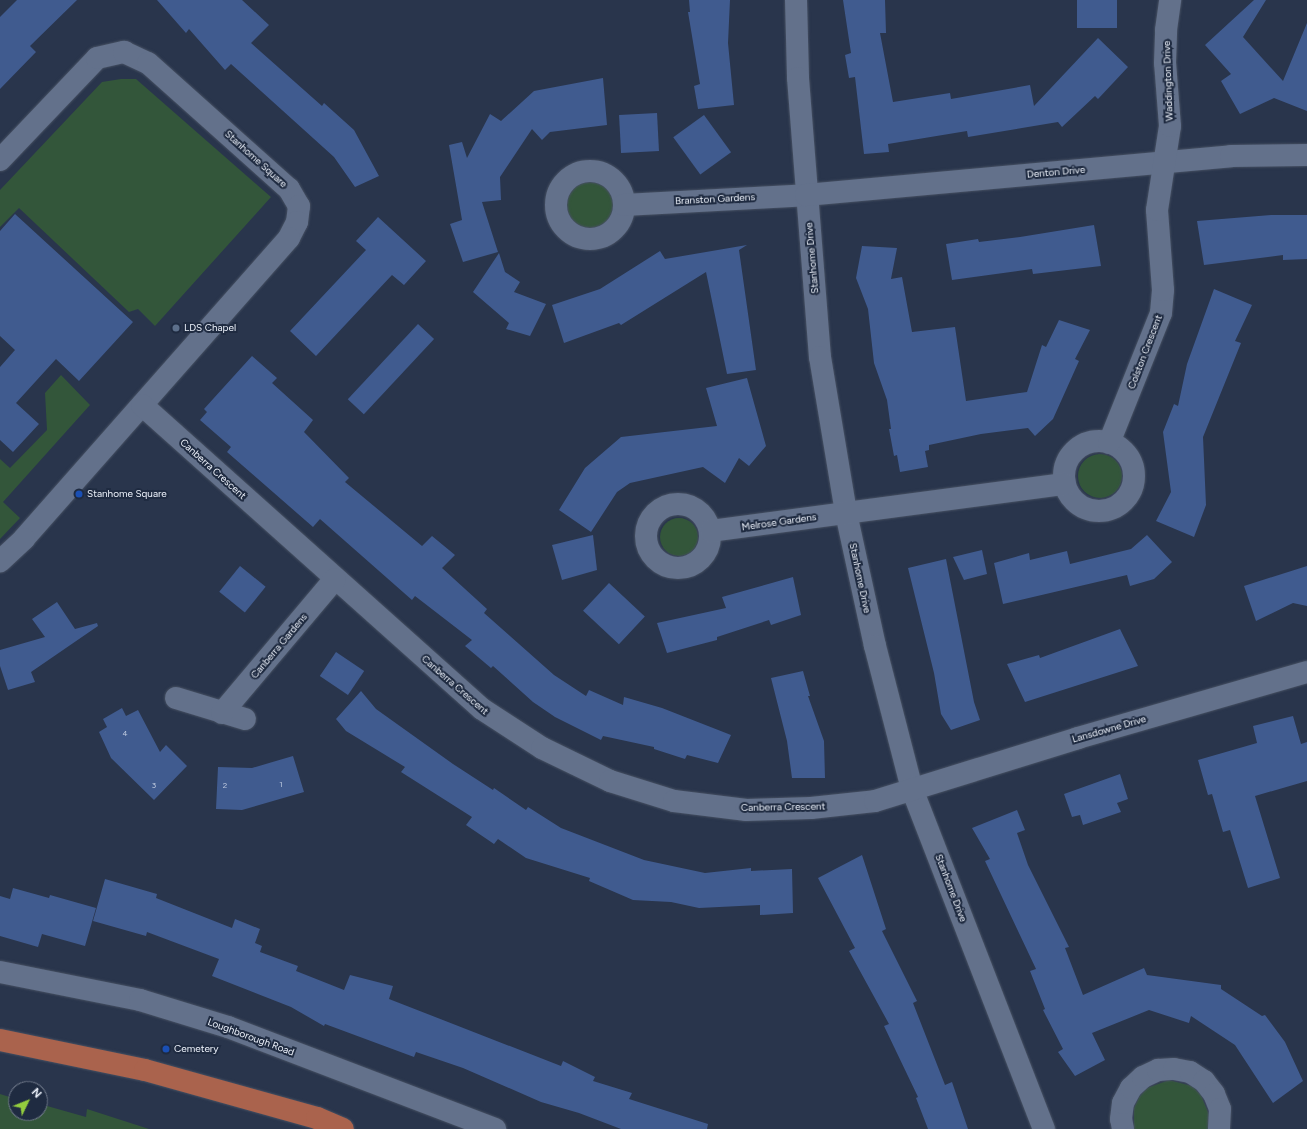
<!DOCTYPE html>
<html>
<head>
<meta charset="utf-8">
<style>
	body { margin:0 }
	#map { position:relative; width:1307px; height:1129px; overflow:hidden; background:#29354c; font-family:Figtree,sans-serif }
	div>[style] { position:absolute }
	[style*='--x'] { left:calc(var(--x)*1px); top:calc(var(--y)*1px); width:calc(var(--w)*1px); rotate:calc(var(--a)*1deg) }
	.green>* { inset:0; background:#33563a }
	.round { border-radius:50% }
	.building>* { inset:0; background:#405b8f; transform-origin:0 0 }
	.roads { filter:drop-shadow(0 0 1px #465062) drop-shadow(0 0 1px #465062) }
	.minor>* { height:22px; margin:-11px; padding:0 11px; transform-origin:11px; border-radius:11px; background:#63718b }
	.minor>.ring { margin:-11px; padding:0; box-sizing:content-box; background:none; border:22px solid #63718b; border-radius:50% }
	.major>* { height:22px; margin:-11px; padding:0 11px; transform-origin:11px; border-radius:11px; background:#aa634d }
	.dots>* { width:11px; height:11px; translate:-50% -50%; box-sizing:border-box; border:2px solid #1f2b41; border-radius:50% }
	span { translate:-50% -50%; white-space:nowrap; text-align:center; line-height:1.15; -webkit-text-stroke:4px #1f2b41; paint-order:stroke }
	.number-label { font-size:8px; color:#c2cde1 }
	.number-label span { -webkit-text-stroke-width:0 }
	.street-label { font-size:10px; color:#eef3fc }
	.poi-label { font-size:10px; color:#eef3fc }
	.left { translate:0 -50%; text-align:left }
	.north { position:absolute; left:8px; top:1081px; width:40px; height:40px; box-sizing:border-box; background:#1f2b41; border:1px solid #727b8c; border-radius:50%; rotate:47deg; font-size:11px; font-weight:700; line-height:16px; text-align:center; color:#eef3fc }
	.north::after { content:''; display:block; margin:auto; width:14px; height:18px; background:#93cd3e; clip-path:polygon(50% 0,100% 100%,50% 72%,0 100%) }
</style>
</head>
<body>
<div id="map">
	<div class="green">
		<i style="clip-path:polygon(121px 79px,136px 79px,271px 197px,155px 326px,138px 309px,129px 312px,19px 208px,0 227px,0 190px,102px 82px)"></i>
		<i class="round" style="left:567px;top:182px;width:46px;height:46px"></i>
		<i style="clip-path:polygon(61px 375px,90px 405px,3px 502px,20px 518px,0 539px,0 459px,10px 468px,47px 430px,45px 393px)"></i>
		<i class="round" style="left:1078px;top:454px;width:44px;height:44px"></i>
		<i class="round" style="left:660px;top:518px;width:38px;height:38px"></i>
		<i style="clip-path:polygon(1169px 1080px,1192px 1086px,1201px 1095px,1210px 1117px,1209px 1129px,1134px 1129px,1134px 1108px,1139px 1097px,1147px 1088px)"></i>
		<i style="clip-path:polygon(0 1094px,16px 1099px,16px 1113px,40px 1113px,40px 1104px,86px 1117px,87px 1109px,149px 1129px,0 1129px)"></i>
	</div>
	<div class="building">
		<i style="clip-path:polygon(17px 0,77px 0,30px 46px,36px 52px,0 89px,0 17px)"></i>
		<i style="clip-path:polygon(157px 0,242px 0,269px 25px,251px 43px,322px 106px,324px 103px,354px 130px,379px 176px,355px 187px,334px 157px,231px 64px,225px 70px,189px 29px,186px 33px)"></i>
		<i style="clip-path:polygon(689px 0,730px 0,728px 43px,734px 105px,698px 109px,694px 86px,700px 84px,688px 12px,690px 12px)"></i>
		<i style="clip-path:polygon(843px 0,885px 0,886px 33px,880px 33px,893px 102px,950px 93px,951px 99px,1030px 85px,1034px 106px,1098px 38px,1128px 67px,1098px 99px,1095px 96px,1062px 127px,1058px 122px,968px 137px,967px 131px,888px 144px,889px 152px,864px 154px,855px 77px,849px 78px,845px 55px,851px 53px)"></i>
		<i style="left:1077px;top:0;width:40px;height:28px"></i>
		<i style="clip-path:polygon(1254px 0,1266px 0,1243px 37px,1283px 81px,1307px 23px,1307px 111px,1274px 98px,1240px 114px,1221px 81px,1231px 74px,1205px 45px)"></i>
		<i style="clip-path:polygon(603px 78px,607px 125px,550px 132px,542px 140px,532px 129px,500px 177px,501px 200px,482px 202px,498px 252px,463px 262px,450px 224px,462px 220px,449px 145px,462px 142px,467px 158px,490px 114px,501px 121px,534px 91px)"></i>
		<i style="left:657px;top:113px;width:38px;height:38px;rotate:87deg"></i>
		<i style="left:704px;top:115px;width:46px;height:38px;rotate:54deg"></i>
		<i style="clip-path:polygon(15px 214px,133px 322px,79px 381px,56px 359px,16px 403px,39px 424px,13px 452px,0 440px,0 367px,15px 350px,0 336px,0 231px)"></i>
		<i style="clip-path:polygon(1271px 215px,1307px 215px,1307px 259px,1283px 260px,1283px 255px,1204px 265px,1197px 221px)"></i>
		<i style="clip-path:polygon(378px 217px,426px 261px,404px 285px,392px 275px,316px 356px,290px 331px,366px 250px,356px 241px)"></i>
		<i style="clip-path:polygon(1094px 225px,1101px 266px,1033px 274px,1032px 269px,952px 280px,946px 244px,978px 239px,979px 242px,1020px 237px)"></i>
		<i style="clip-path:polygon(747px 245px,739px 250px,756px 370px,727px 374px,706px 272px,621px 325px,619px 323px,564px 343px,552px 305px,600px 289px,660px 251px,665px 259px)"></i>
		<i style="clip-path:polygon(862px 246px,897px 248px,891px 279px,902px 277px,912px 332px,955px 327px,966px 401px,1027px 392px,1042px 345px,1046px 347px,1059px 320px,1090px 330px,1075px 359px,1079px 361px,1053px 419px,1035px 436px,1028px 428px,981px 434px,929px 445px,929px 450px,925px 451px,928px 467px,900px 472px,897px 455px,894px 456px,889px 429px,891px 429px,887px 400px,874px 363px,868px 309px,856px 278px)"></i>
		<i style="clip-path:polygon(499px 253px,505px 272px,520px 282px,514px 292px,546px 304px,530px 336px,506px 329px,509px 323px,473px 292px)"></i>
		<i style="clip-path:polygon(1214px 289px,1252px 305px,1235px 341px,1241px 343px,1203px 437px,1206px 505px,1194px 537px,1156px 521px,1171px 492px,1163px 432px,1174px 404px,1178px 406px,1187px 364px)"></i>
		<i style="left:418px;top:324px;width:22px;height:103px;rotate:43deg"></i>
		<i style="clip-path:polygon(252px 356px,277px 378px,272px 383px,313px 420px,304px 432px,349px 478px,345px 482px,422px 546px,432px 536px,455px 555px,442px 568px,487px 609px,484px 613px,554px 675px,586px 696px,589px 690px,623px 705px,624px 697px,662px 708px,731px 735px,718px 763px,687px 755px,685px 759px,654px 749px,654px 747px,603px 736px,601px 740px,555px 717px,533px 702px,493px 666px,491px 668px,465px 646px,472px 640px,415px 596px,412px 600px,320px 519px,313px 527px,227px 452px,231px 447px,200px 420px,207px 412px,204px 409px)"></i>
		<i style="clip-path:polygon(747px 378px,766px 446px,749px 466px,739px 458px,725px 483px,703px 467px,630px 483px,617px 492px,591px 532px,559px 510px,585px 468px,621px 437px,717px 426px,706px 388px)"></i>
		<i style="clip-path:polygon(593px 535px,597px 570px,562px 580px,552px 545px)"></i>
		<i style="clip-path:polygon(1147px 535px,1172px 562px,1154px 579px,1130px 586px,1127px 575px,1003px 604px,994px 563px,1029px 553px,1030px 560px,1067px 551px,1070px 564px,1131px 549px)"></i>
		<i style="clip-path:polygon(982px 550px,987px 574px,964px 580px,953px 557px)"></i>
		<i style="clip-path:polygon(946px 559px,974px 702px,980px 720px,951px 730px,941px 714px,934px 673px,908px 568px)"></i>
		<i style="left:240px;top:566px;width:33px;height:33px;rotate:39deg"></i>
		<i style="clip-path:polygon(1307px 566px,1307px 606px,1293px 603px,1256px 621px,1244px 586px)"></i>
		<i style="clip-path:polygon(793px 577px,801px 615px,771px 625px,769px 620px,717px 637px,717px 640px,667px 653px,657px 623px,726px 608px,722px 597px)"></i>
		<i style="left:609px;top:583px;width:49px;height:38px;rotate:43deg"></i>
		<i style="clip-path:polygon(57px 602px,75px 629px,97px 623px,98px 626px,31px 672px,35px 682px,8px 690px,0 666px,0 650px,45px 637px,32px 619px)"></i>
		<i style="clip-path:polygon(1120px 629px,1138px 666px,1025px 702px,1007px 664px,1039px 655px,1040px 658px)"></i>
		<i style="left:336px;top:652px;width:34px;height:29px;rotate:34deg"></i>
		<i style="clip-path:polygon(803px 671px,810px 696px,808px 696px,824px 741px,825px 778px,792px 778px,787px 741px,771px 678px)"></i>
		<i style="clip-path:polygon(361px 691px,376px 709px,453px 764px,493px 790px,494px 788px,526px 810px,528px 807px,561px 828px,644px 860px,705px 873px,751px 868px,751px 871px,792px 869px,793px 913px,760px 915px,760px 905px,699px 908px,671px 902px,633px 900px,589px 881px,590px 878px,526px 858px,498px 839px,494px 844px,466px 825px,472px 817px,401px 772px,405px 767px,346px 731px,336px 719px)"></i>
		<i style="clip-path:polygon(122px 708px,126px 716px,138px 710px,160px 752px,166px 745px,187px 766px,154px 800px,111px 758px,99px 732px,107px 727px,103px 719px)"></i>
		<i style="clip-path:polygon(1293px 716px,1301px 744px,1307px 742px,1307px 781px,1255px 796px,1280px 878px,1248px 888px,1230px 830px,1223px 832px,1212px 794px,1208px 795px,1198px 760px,1257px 743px,1253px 726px)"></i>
		<i style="clip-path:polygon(293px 756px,304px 792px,242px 810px,216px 809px,218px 767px,252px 768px)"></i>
		<i style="clip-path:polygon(1120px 774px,1128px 799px,1117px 803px,1121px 812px,1083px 825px,1080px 815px,1072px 817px,1064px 794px)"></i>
		<i style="clip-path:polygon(1017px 810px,1025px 830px,1017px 833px,1028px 865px,1069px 947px,1065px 948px,1083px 995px,1144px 968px,1147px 975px,1221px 985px,1221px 989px,1262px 1016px,1265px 1015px,1285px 1042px,1303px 1081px,1273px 1103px,1235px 1045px,1191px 1016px,1189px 1023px,1149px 1010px,1092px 1033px,1105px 1060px,1075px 1076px,1058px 1052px,1063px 1049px,1043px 1010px,1045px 1009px,1030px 971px,1036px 969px,985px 861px,990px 859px,972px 828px)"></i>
		<i style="clip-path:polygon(862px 855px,886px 929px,882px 931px,917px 1001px,913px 1003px,945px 1085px,952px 1082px,968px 1129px,928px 1129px,916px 1098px,918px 1097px,884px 1026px,889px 1024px,849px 951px,855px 948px,818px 878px)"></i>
		<i style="clip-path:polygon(105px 879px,157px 894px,156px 898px,232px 928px,235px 919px,260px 929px,255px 943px,262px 946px,260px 952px,298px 966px,296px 971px,344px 990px,350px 975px,393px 986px,389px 999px,561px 1066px,563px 1061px,595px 1077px,593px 1081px,632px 1093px,629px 1099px,708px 1124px,707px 1129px,621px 1129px,579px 1113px,541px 1102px,463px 1068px,416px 1052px,414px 1057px,325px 1024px,324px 1026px,291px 1007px,212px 976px,219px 959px,147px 932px,146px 936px,93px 921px)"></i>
		<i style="clip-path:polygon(13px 888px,49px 898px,50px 895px,96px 908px,85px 946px,42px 934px,38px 947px,0 936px,0 896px,10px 899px)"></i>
	</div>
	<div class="roads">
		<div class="minor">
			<i style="--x:796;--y:0;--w:78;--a:88.5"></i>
			<i style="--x:798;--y:78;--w:280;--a:85.5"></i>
			<i style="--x:820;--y:357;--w:158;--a:80.5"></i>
			<i style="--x:846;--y:513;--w:136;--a:77.7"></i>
			<i style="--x:875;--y:646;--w:148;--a:75.5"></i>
			<i style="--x:912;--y:789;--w:365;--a:68.8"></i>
			<i style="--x:0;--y:160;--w:141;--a:-46.4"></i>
			<i style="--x:97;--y:58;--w:28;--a:-13"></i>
			<i style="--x:124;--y:52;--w:26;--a:25"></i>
			<i style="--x:148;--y:63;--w:189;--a:41.8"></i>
			<i style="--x:289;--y:189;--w:20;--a:60"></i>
			<i style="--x:299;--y:206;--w:16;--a:97"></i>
			<i style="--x:297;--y:222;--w:18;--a:117"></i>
			<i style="--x:289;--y:238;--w:401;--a:131.4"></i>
			<i style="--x:24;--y:539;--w:33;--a:137"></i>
			<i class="ring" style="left:556px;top:171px;width:46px;height:46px"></i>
			<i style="--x:624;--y:205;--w:182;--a:-3.1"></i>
			<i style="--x:806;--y:195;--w:427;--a:-5.2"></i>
			<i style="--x:1231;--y:156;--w:76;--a:-0.8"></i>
			<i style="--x:142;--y:405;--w:456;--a:41.8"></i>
			<i style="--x:482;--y:709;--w:72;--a:33"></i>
			<i style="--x:542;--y:748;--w:76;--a:25.9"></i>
			<i style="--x:610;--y:781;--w:67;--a:17.4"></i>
			<i style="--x:674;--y:801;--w:73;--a:7.1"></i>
			<i style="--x:746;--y:810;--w:65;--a:-1.8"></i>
			<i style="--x:811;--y:808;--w:64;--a:-6.2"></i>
			<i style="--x:875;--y:801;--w:213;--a:-17.2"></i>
			<i style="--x:1078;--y:738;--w:238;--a:-16.1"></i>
			<i class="ring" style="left:1064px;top:441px;width:48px;height:48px"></i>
			<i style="--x:1109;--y:443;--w:140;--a:-68.2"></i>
			<i style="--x:1161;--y:313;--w:23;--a:-85"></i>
			<i style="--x:1163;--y:290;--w:80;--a:-94.3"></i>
			<i style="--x:1157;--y:210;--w:85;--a:-81.2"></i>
			<i style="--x:1170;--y:126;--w:63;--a:-94.5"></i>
			<i style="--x:1165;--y:63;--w:33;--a:-88"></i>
			<i style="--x:1166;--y:30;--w:30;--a:-82"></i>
			<i class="ring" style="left:646px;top:504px;width:42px;height:42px"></i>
			<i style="--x:711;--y:531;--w:357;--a:-7.6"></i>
			<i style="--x:176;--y:698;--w:72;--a:16.9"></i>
			<i style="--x:222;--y:713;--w:175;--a:-49.9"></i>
			<i style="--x:0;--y:972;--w:143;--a:11.3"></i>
			<i style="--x:140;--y:1000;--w:92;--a:17.1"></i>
			<i style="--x:228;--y:1027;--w:286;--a:20.9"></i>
			<i style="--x:1123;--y:1129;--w:10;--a:-101"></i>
			<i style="--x:1121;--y:1119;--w:16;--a:-83"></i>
			<i style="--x:1123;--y:1103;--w:17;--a:-62"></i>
			<i style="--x:1131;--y:1088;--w:16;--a:-43"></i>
			<i style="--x:1143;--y:1077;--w:17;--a:-25"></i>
			<i style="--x:1158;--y:1070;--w:16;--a:-4"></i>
			<i style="--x:1174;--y:1069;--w:16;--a:11"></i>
			<i style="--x:1190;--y:1072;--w:17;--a:33"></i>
			<i style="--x:1204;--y:1081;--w:16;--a:52"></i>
			<i style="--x:1214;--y:1094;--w:16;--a:68"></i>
			<i style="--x:1220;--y:1109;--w:20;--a:93"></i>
		</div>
		<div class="major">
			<i style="--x:0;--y:1040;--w:148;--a:11.7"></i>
			<i style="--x:145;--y:1070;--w:179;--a:15.6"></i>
			<i style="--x:317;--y:1118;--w:28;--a:23"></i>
		</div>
	</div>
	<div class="dots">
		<i style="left:176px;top:328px;background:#5c6f8a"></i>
		<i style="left:79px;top:494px;background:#1a4fb4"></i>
		<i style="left:166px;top:1049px;background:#1a4fb4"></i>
	</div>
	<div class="number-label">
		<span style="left:125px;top:734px">4</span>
		<span style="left:281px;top:785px">1</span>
		<span style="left:154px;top:786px">3</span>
		<span style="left:225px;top:786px">2</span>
	</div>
	<div class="street-label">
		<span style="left:1168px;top:81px;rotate:-92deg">Waddington Drive</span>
		<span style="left:256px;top:159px;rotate:42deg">Stanhome Square</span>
		<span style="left:1056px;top:172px;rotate:-5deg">Denton Drive</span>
		<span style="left:715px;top:199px;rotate:-3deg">Branston Gardens</span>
		<span style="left:812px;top:258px;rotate:-95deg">Stanhome Drive</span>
		<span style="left:1145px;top:352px;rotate:-69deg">Colston Crescent</span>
		<span style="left:213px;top:469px;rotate:42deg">Canberra Crescent</span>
		<span style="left:779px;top:522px;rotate:-8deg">Melrose Gardens</span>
		<span style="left:860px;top:578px;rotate:78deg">Stanhome Drive</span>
		<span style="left:279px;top:646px;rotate:-50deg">Canberra Gardens</span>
		<span style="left:455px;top:685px;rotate:41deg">Canberra Crescent</span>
		<span style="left:1109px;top:729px;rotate:-16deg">Lansdowne Drive</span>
		<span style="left:783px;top:807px;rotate:-1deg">Canberra Crescent</span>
		<span style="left:951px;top:888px;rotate:69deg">Stanhome Drive</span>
		<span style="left:251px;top:1037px;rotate:20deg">Loughborough Road</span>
	</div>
	<div class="poi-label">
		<span class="left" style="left:184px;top:328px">LDS Chapel</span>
		<span class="left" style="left:87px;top:494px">Stanhome Square</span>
		<span class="left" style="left:174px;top:1049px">Cemetery</span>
	</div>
	<div class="north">N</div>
</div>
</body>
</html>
